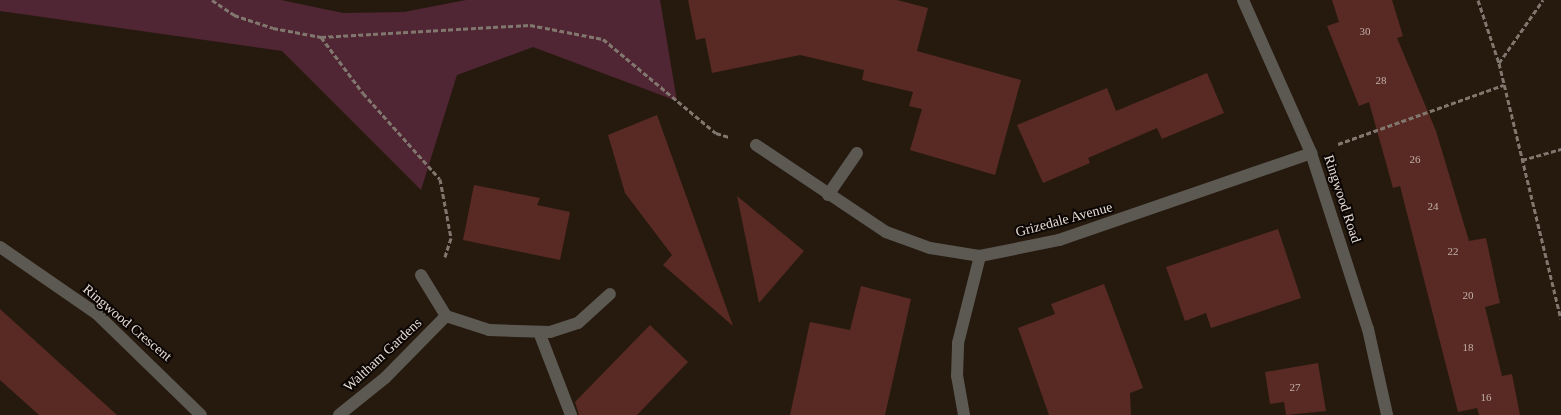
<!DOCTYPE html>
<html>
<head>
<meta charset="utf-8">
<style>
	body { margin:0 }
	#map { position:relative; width:1561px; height:415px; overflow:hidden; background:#261a0f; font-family:"Times New Roman",serif }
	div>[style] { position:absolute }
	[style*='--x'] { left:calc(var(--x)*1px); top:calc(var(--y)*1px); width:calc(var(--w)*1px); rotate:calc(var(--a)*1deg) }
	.green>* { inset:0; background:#502534 }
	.building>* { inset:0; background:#582a23 }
	.path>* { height:3px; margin-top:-1.5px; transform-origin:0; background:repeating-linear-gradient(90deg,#81776e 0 5px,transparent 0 7.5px) }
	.lane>* { height:12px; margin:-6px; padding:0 6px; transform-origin:6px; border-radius:6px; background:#5c5952 }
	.street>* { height:12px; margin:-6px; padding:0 6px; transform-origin:6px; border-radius:6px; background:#5c5952 }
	span { translate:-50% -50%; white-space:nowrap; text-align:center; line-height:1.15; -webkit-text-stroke:4px #0b0603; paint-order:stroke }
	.number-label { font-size:11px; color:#c2b0a9 }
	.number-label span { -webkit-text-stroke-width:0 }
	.street-label { font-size:14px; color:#e6ddd6 }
</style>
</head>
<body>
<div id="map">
	<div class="green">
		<i style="clip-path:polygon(0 0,281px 0,343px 13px,404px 12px,466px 0,660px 0,677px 101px,533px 47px,457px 75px,421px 190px,282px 51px,0 11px)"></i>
	</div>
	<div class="building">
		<i style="clip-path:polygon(688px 0,897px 0,928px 8px,917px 51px,1021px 80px,995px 175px,910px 150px,922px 109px,909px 106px,913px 92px,862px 80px,864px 70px,800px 55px,712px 73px,705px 38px,696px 40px)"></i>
		<i style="clip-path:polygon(1332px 0,1392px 0,1403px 36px,1397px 38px,1436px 131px,1469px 241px,1486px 238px,1500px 303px,1485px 307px,1502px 376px,1512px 374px,1520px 415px,1479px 415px,1477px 408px,1458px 412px,1400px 186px,1393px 188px,1369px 102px,1359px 106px,1327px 26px,1339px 22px)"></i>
		<i style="clip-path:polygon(1207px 73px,1224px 113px,1162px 139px,1157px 128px,1088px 158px,1090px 163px,1043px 183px,1017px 125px,1107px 88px,1116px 111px)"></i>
		<i style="clip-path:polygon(657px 115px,697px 226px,733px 326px,663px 265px,672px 255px,625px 193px,608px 135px)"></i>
		<i style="clip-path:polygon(474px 185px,540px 198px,537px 205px,570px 212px,560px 260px,463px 240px)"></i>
		<i style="clip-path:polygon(737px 196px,804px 251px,759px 303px)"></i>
		<i style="clip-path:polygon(1278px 229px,1301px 298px,1211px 328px,1206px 313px,1185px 321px,1166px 267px)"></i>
		<i style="clip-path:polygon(1104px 284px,1143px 388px,1130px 393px,1131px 415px,1049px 415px,1018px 328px,1055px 314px,1051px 304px)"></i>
		<i style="clip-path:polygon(861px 286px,911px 299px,885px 415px,790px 415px,810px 322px,850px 330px)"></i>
		<i style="clip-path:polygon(0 309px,117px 415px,39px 415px,0 380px)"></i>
		<i style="clip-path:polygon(650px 325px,688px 362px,637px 415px,579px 415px,575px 402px)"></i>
		<i style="clip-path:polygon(1318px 363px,1326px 411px,1286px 415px,1284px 402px,1270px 404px,1265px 372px)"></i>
	</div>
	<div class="path">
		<i style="--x:212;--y:0;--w:27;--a:34"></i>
		<i style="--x:234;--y:15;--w:41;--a:18.4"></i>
		<i style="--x:273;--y:28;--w:49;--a:10.6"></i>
		<i style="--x:321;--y:37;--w:70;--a:53.1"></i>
		<i style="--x:363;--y:93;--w:115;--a:48.2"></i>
		<i style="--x:440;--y:179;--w:60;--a:79.4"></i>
		<i style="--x:451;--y:238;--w:22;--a:108"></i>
		<i style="--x:1478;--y:0;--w:66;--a:71.6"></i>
		<i style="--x:1499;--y:63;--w:263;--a:76.4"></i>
		<i style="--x:321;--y:37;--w:209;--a:-3.3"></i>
		<i style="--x:530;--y:25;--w:74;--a:10.9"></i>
		<i style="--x:603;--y:39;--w:147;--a:39.8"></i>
		<i style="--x:716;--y:133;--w:14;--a:17"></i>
		<i style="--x:1499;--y:63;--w:77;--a:-55.1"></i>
		<i style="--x:1338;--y:144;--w:176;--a:-19.6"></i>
		<i style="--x:1522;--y:160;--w:41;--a:-15.8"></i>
	</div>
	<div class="lane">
		<i style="--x:539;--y:332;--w:89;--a:68.9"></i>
	</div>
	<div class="street">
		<i style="--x:1243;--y:0;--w:167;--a:66"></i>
		<i style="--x:1311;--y:153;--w:185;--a:72.1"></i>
		<i style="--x:1368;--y:329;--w:88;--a:77.5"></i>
		<i style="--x:756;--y:145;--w:156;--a:33.8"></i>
		<i style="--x:886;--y:232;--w:47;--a:20"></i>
		<i style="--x:930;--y:248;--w:51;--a:9.1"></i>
		<i style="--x:980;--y:256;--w:81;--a:-11.4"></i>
		<i style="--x:1059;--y:240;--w:267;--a:-19"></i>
		<i style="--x:828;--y:195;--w:51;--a:-55.4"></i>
		<i style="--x:0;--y:247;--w:118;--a:34.6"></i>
		<i style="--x:97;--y:314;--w:145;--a:44.2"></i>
		<i style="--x:421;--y:275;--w:48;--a:58.6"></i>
		<i style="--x:446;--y:316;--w:45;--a:18"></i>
		<i style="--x:489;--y:330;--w:61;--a:1.9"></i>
		<i style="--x:550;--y:332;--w:29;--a:-18"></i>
		<i style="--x:578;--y:323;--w:43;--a:-42.2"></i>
		<i style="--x:339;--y:415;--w:59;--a:-38.8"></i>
		<i style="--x:385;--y:378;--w:87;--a:-45.5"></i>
		<i style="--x:964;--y:415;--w:40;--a:-100"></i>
		<i style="--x:957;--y:376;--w:33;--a:-88"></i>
		<i style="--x:958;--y:343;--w:90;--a:-75.8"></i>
	</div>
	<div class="number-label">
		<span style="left:1365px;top:31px">30</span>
		<span style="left:1381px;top:80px">28</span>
		<span style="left:1415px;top:159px">26</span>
		<span style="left:1433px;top:206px">24</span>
		<span style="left:1453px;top:251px">22</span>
		<span style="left:1468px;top:295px">20</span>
		<span style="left:1468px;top:347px">18</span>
		<span style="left:1295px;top:387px">27</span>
		<span style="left:1486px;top:397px">16</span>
	</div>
	<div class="street-label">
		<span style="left:1342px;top:199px;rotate:72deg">Ringwood Road</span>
		<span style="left:1064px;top:220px;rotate:-15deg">Grizedale Avenue</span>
		<span style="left:127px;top:323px;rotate:40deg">Ringwood Crescent</span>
		<span style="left:383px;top:355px;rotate:-43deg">Waltham Gardens</span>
	</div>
</div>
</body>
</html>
